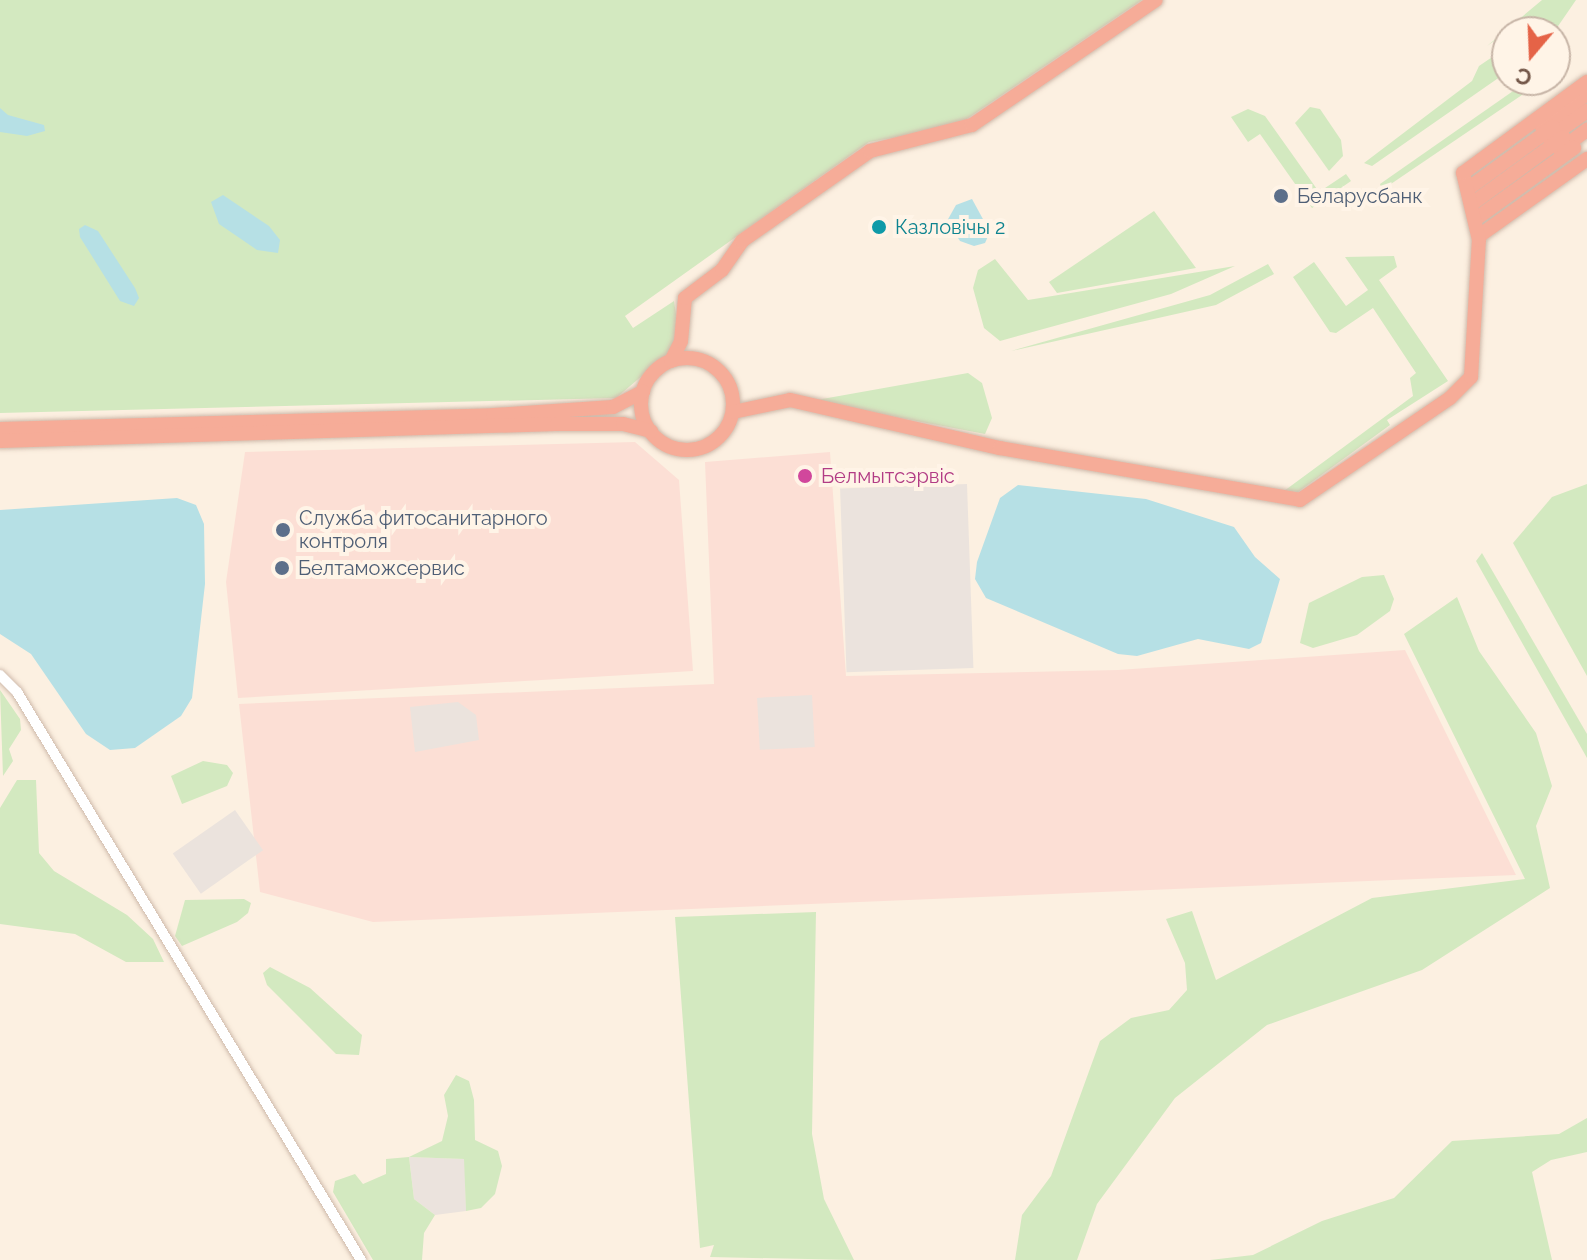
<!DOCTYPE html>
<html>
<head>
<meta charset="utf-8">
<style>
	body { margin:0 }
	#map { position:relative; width:1587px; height:1260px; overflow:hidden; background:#fcf0e1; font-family:Raleway,sans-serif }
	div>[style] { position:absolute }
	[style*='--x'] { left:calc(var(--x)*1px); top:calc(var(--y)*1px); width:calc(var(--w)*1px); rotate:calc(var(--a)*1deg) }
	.commercial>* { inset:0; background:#fcdfd5 }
	.industrial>* { inset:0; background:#ebe3dd; transform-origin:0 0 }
	.green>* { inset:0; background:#d3e9c0 }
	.water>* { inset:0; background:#b6e0e5 }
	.roads { filter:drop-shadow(0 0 2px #cfbaab) drop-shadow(0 0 2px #cfbaab) }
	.minor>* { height:10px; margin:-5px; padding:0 5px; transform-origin:5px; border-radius:5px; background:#fff }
	.highway>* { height:14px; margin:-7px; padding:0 7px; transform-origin:7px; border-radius:7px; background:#f6ac98 }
	.highway>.ring { margin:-7px; padding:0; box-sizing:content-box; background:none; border:14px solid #f6ac98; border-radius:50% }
	.dots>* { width:22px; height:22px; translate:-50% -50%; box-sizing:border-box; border:4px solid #fff4e7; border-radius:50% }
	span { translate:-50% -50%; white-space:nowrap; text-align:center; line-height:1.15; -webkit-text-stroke:8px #fff4e7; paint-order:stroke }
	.service-label { font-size:20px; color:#4e5e75 }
	.left { translate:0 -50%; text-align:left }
	.culture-label { font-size:20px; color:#0d838f }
	.hotel-label { font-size:20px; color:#b23c85 }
	.north { position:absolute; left:1491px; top:16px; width:80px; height:80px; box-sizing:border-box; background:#fff4e7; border:2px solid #c7b5a7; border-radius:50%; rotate:199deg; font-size:22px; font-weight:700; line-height:32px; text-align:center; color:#735648 }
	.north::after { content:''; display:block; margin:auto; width:28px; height:36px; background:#e56347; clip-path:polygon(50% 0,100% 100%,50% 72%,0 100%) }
</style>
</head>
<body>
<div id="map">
	<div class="commercial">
		<i style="clip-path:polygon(635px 442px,679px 480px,693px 671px,238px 698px,226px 582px,245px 452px)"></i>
		<i style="clip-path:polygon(830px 452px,846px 676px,1118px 670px,1405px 650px,1516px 875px,373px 922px,260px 892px,239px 704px,714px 684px,705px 462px)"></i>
	</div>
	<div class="industrial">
		<i style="left:967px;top:484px;width:184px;height:127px;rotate:88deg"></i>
		<i style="left:812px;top:695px;width:52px;height:55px;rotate:87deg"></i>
		<i style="clip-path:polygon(458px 702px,476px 715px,479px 740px,415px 752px,410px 707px)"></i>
		<i style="left:235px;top:810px;width:49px;height:76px;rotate:55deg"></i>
		<i style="clip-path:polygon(409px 1157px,465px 1159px,466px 1211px,435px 1215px,414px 1199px)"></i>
	</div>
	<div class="green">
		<i style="clip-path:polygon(0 0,1142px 0,955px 127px,869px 142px,625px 316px,633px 328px,674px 301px,678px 327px,670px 352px,616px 398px,0 413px)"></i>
		<i style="clip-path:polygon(1542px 0,1576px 0,1554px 32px,1527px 32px,1520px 23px,1487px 46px)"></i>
		<i style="clip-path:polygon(1507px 47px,1507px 72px,1372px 166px,1364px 163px,1472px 81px,1479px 66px)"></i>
		<i style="clip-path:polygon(1529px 80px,1544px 80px,1382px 190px,1380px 184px)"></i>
		<i style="clip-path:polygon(1310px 107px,1320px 109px,1341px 140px,1343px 156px,1329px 171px,1295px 123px)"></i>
		<i style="clip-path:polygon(1248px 109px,1265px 116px,1319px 192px,1346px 174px,1351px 181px,1312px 208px,1260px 134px,1248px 142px,1231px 117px)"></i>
		<i style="clip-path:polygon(1154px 211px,1196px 268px,1057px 293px,1049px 282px)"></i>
		<i style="clip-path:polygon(1394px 256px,1397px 267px,1379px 280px,1448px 381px,1387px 420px,1390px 425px,1298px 492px,1284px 491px,1413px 396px,1410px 378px,1416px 373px,1373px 308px,1336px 333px,1330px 332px,1293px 277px,1314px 262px,1346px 306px,1368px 290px,1345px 257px)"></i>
		<i style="clip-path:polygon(995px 259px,1028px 300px,1235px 266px,1171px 294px,1000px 341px,984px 328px,973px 288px,978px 270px)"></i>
		<i style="clip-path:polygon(1268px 264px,1274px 274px,1216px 305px,1011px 351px,1210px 295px)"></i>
		<i style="clip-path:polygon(968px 373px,982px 383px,992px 418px,985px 434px,811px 401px)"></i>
		<i style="clip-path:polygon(1587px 484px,1587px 676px,1513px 543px,1552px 497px)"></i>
		<i style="clip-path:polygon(1482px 553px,1587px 734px,1587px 758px,1476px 561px)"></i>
		<i style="clip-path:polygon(1384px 575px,1394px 599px,1390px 611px,1357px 635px,1313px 648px,1300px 643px,1309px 603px,1362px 577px)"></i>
		<i style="clip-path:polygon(1457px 597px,1479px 651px,1536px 733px,1552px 786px,1536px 826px,1550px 888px,1422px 970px,1267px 1025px,1175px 1098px,1097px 1204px,1077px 1260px,1015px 1260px,1022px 1215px,1051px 1176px,1100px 1041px,1131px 1018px,1169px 1010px,1187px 990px,1185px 963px,1166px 919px,1192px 911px,1216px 980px,1372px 898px,1525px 879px,1404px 634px)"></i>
		<i style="clip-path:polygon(0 690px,20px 719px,21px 730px,9px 749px,13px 761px,3px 776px)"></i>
		<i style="clip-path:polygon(203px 761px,227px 765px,233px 773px,227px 786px,182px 804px,171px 776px)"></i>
		<i style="clip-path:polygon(17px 780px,36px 780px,39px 853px,54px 871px,127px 915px,153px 939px,164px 962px,126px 962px,75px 934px,0 924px,0 808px)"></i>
		<i style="clip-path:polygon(244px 899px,251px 903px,248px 913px,237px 922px,182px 946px,175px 936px,185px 900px)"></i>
		<i style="clip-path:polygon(816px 912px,812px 1134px,824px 1199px,854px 1260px,710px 1257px,714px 1245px,700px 1248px,675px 917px)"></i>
		<i style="clip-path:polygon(270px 967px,310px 988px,362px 1035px,359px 1055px,336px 1054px,267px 985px,263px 973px)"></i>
		<i style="clip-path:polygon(456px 1075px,469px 1081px,474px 1100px,475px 1140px,498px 1151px,502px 1166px,495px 1194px,481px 1208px,466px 1211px,464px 1159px,409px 1157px,414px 1199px,435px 1215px,424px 1233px,422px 1260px,373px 1260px,333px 1192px,335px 1181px,355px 1174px,363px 1184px,386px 1174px,386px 1159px,409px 1157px,442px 1141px,448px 1116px,444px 1095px)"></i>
		<i style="clip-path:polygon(1587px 1118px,1587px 1152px,1551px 1160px,1532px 1172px,1552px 1260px,1210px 1260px,1253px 1255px,1322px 1221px,1394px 1198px,1452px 1141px,1559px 1134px)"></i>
	</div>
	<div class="water">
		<i style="clip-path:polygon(0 108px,8px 115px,44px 125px,45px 131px,27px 136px,0 132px)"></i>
		<i style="clip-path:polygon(223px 195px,269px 226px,280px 240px,278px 253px,257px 250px,219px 224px,211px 202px)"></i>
		<i style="clip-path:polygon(972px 199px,990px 232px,985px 243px,974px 246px,960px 241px,947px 221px,956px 205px)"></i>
		<i style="clip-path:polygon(85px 225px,98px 231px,135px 288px,139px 298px,134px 306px,120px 301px,80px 237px,79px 229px)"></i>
		<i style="clip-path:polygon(1018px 485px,1146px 499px,1234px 527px,1255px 557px,1280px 579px,1261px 643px,1249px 649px,1198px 639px,1137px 656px,1118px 654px,986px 598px,975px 579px,977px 562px,1000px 498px)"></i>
		<i style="clip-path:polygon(177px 498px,196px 505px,204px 524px,205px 584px,192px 698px,181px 716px,135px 748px,110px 750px,86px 734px,31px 654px,0 634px,0 510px)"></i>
	</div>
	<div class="roads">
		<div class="minor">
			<i style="--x:0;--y:675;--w:24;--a:45"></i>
			<i style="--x:17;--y:692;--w:664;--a:58.8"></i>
		</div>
		<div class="highway">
			<i style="--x:1542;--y:127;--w:56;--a:-36.3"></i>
			<i style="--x:1549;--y:138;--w:47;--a:-35.4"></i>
			<i style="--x:1560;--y:150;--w:34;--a:-37"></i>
			<i style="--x:1469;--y:188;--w:104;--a:-36"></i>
			<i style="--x:1473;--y:203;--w:112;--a:-36"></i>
			<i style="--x:1477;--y:218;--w:120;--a:-35.8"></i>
			<i style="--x:1479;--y:236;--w:133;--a:-35.5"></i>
			<i class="ring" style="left:641px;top:358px;width:78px;height:78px"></i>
			<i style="--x:671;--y:361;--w:22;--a:-63"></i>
			<i style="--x:681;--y:341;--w:43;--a:-84.7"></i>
			<i style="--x:685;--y:298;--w:46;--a:-37.1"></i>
			<i style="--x:722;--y:270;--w:35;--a:-55"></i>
			<i style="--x:742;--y:241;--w:156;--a:-35.1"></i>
			<i style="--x:870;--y:151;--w:105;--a:-14.3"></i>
			<i style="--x:972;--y:125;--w:222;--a:-34.2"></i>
			<i style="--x:733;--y:412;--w:58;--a:-11.9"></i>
			<i style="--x:790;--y:400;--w:215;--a:12.9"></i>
			<i style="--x:1000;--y:448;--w:304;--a:9.8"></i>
			<i style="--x:1300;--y:500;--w:181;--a:-34.2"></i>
			<i style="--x:1450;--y:398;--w:30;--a:-45"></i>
			<i style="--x:1471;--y:377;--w:137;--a:-86.7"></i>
			<i style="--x:1479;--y:240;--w:69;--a:-103.4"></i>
			<i style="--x:1463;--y:173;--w:154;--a:-36.3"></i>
			<i style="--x:0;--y:429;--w:493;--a:-1.6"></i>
			<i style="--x:493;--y:415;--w:120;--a:-3.8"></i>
			<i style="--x:613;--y:407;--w:34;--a:-27"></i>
			<i style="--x:0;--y:441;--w:557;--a:-1.75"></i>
			<i style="--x:557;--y:424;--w:66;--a:0"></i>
			<i style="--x:623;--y:424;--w:29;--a:14"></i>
		</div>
	</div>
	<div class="dots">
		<i style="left:1281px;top:196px;background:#5c6f8a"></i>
		<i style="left:879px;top:227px;background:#0f9aa8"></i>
		<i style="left:805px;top:476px;background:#d1479c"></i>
		<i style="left:283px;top:530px;background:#5c6f8a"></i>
		<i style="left:282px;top:568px;background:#5c6f8a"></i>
	</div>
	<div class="service-label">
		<span class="left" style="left:1297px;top:196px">Беларусбанк</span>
		<span class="left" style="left:299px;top:530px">Служба фитосанитарного<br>контроля</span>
		<span class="left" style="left:298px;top:568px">Белтаможсервис</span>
	</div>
	<div class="culture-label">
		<span class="left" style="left:895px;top:227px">Казловічы 2</span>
	</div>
	<div class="hotel-label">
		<span class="left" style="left:821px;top:476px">Белмытсэрвіс</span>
	</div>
	<div class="north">С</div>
</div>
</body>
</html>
